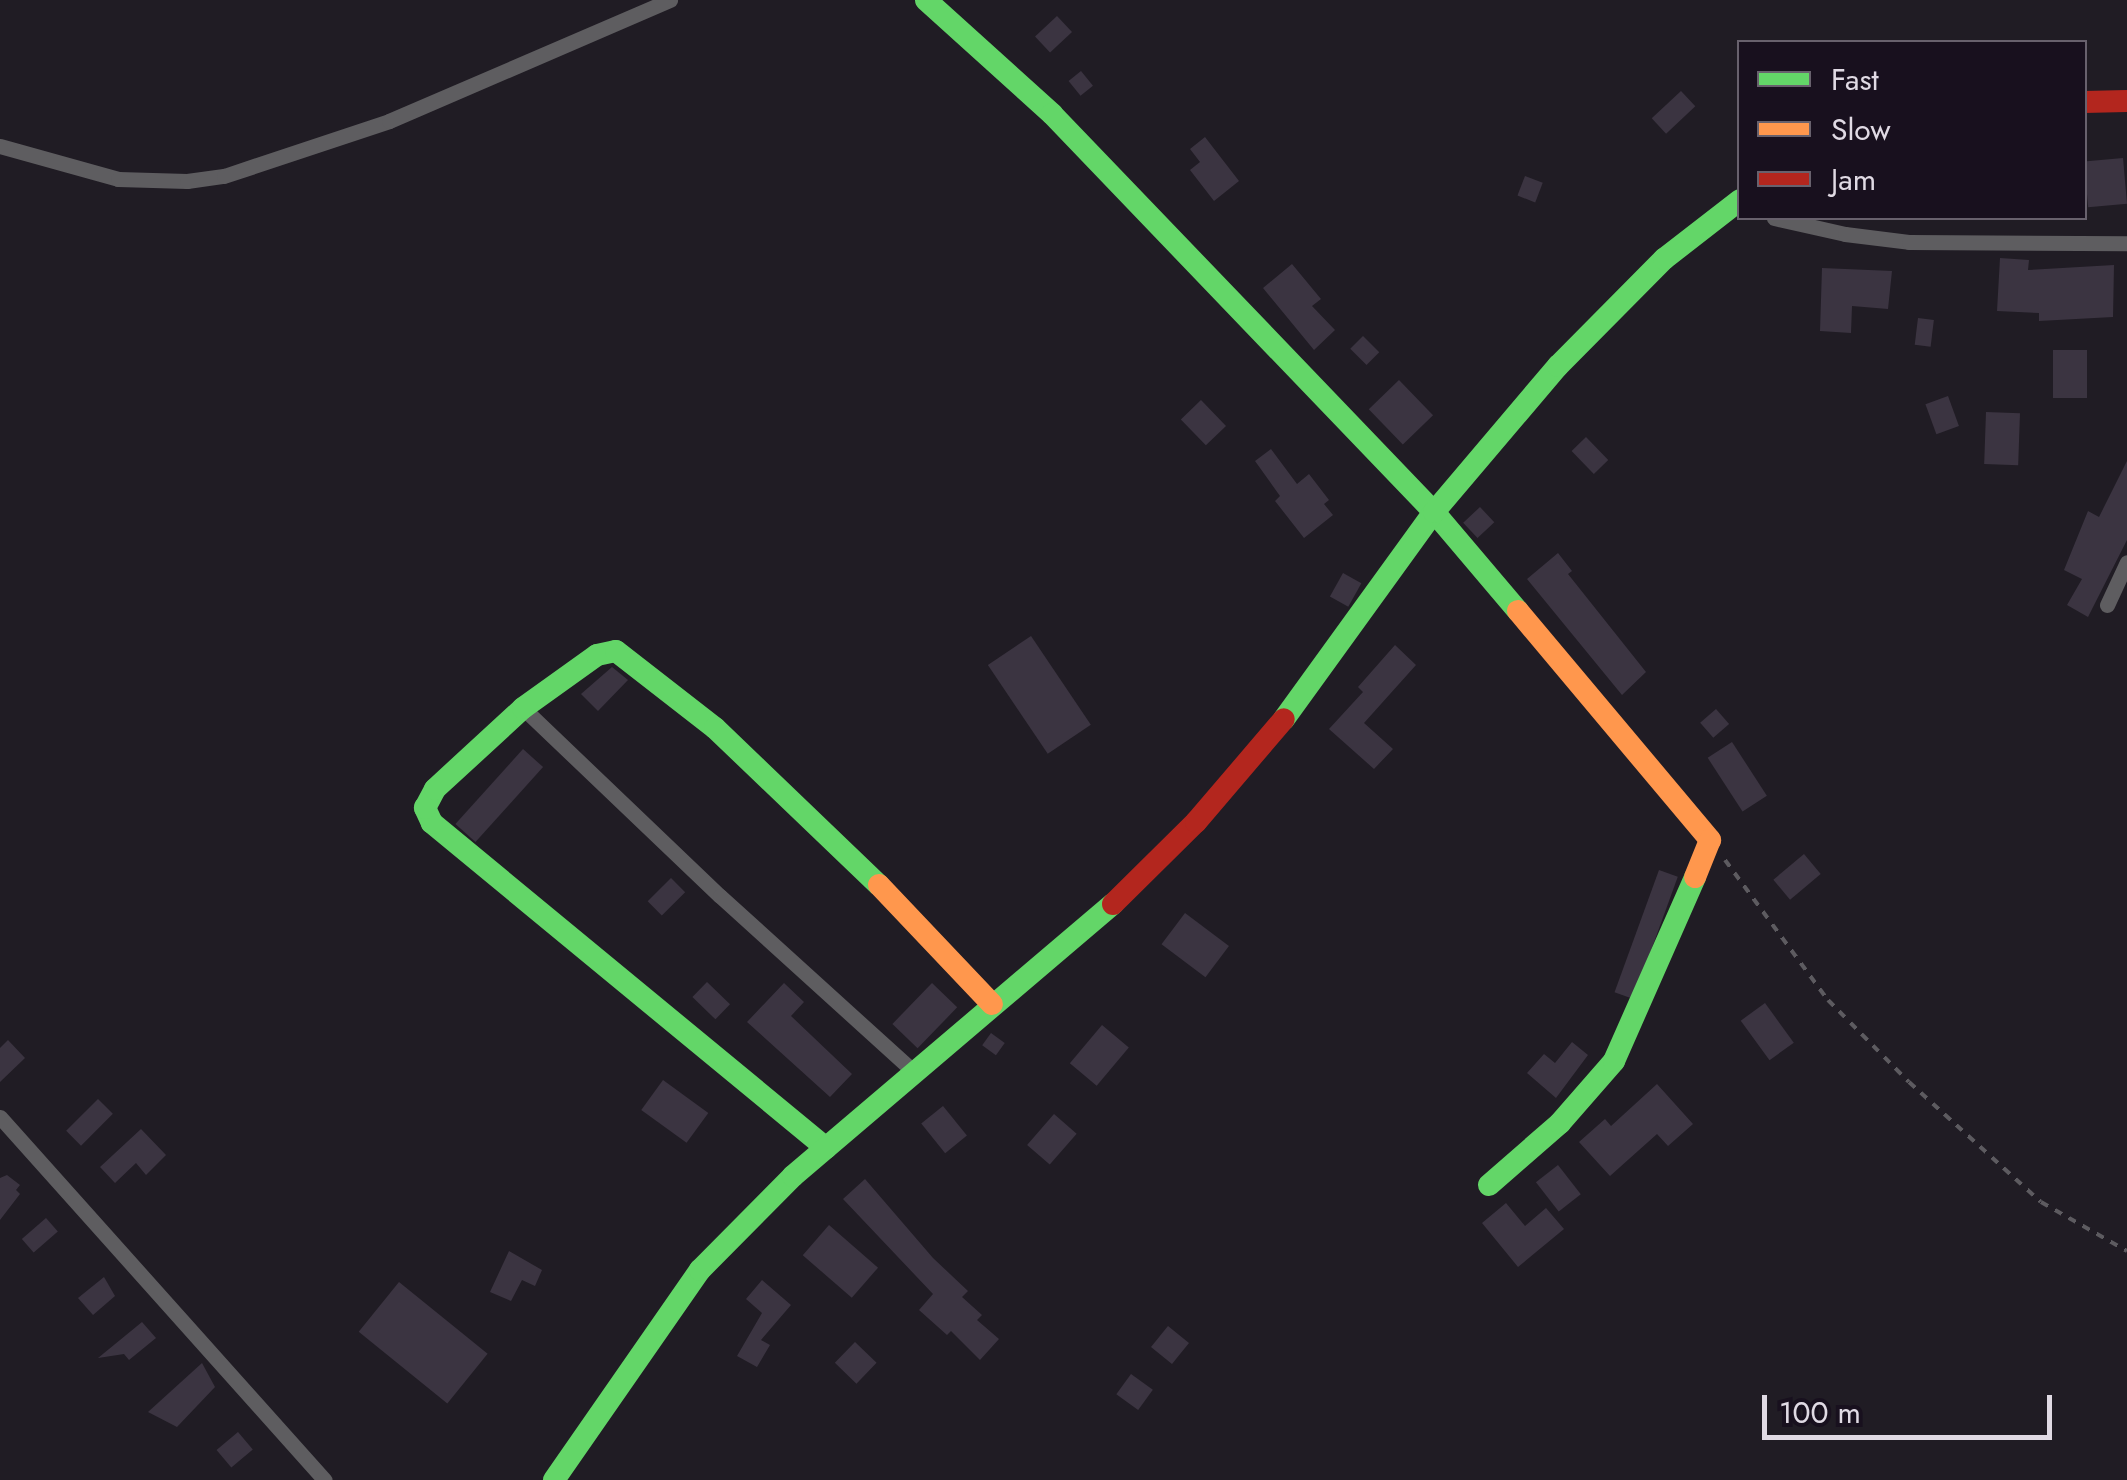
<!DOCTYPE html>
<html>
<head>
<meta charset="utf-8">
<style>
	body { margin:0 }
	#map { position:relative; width:2127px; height:1480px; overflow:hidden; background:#201c24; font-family:Jost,sans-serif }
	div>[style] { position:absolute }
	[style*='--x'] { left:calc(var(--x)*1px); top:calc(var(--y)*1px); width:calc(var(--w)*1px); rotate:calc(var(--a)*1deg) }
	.building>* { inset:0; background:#3b3441; transform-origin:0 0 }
	.path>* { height:4px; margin-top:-2px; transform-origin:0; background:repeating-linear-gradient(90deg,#5d5b60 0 8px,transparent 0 16px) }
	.street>* { height:15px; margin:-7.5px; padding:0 7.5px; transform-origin:7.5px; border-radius:7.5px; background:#5e5d60 }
	.fast>* { height:22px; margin:-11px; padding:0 11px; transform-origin:11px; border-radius:11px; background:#63d668 }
	.slow>* { height:22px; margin:-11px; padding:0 11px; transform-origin:11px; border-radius:11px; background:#ff974d }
	.jam>* { height:22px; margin:-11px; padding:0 11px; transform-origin:11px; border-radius:11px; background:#b3261e }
	span { translate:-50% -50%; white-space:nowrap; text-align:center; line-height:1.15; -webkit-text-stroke:10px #18101e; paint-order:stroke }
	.legend { position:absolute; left:1737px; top:40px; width:350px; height:180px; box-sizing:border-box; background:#18101e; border:2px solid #68616d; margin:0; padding:12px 18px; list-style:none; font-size:30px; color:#e0dae4 }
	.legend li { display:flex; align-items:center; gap:20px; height:50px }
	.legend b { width:50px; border:2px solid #68616d }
	.scale { position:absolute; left:1762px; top:1395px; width:290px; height:45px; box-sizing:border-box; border:5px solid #e0dae4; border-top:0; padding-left:12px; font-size:30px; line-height:35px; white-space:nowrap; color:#e0dae4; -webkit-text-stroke:8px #18101e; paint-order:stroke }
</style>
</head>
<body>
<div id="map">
	<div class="building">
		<i style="left:1057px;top:16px;width:22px;height:30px;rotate:47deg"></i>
		<i style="left:1081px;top:71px;width:19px;height:16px;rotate:51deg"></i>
		<i style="left:1681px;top:91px;width:21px;height:40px;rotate:47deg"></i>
		<i style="clip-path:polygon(1205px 137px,1239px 181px,1214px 201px,1190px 170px,1200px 162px,1190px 149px)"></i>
		<i style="left:2123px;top:158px;width:46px;height:39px;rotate:85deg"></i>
		<i style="left:1525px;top:176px;width:19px;height:21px;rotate:21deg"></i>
		<i style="clip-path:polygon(2000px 258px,2029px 260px,2028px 270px,2114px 265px,2113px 317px,2039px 321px,2039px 313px,1997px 311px)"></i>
		<i style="clip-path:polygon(1292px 264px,1321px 299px,1312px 306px,1335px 330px,1314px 350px,1263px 288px)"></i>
		<i style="clip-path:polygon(1822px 268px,1892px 271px,1888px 309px,1852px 306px,1851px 333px,1820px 331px)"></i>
		<i style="left:1918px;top:318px;width:16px;height:27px;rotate:7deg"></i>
		<i style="left:1363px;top:336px;width:23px;height:18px;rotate:45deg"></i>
		<i style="left:2053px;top:350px;width:34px;height:48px"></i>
		<i style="left:1399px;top:380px;width:49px;height:42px;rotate:46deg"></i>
		<i style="left:1948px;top:396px;width:32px;height:24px;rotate:70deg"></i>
		<i style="left:1201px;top:400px;width:36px;height:28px;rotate:46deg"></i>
		<i style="left:1986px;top:412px;width:34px;height:52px;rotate:2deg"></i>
		<i style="left:1586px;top:437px;width:32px;height:20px;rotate:46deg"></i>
		<i style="clip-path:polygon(1271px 449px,1297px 484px,1309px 474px,1329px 500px,1324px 504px,1333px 515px,1304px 538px,1275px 501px,1280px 496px,1255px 461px)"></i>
		<i style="clip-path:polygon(2127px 461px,2127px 540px,2088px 617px,2067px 605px,2082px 579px,2064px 570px,2088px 511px,2099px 517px)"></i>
		<i style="left:1480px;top:507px;width:21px;height:23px;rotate:47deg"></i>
		<i style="clip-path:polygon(1558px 553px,1572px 571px,1568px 574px,1646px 672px,1622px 695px,1527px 579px)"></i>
		<i style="left:1343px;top:573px;width:21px;height:27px;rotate:29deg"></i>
		<i style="left:1031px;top:636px;width:107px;height:52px;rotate:56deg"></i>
		<i style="clip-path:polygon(1395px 645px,1416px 665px,1364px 723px,1393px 749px,1374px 769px,1329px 729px,1363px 692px,1358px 687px)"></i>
		<i style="clip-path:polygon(612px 667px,628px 680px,598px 711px,581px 694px)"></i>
		<i style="left:1716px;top:709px;width:20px;height:21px;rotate:49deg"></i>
		<i style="left:1732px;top:742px;width:64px;height:29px;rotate:57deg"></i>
		<i style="left:523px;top:749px;width:27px;height:101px;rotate:42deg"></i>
		<i style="left:1804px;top:854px;width:26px;height:40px;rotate:50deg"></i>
		<i style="left:1659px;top:870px;width:20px;height:130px;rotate:20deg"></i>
		<i style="left:671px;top:878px;width:20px;height:33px;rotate:45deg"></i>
		<i style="left:1185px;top:913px;width:55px;height:39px;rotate:37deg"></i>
		<i style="left:707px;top:982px;width:32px;height:21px;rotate:44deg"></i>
		<i style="clip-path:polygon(784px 983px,804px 1002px,791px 1016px,852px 1074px,830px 1097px,747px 1022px)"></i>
		<i style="left:932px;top:983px;width:35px;height:57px;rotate:44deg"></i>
		<i style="left:1765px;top:1003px;width:49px;height:30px;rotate:54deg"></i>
		<i style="left:1102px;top:1025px;width:35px;height:50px;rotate:40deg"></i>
		<i style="left:991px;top:1033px;width:17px;height:15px;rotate:36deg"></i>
		<i style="clip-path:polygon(8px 1040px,25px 1058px,0 1082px,0 1048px)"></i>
		<i style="clip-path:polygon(1572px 1042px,1588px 1055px,1556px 1098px,1527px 1073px,1544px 1054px,1555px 1063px)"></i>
		<i style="left:663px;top:1080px;width:56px;height:37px;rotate:36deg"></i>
		<i style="clip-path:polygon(1657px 1084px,1693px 1124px,1668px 1146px,1657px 1134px,1610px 1176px,1579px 1142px,1605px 1119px,1611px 1126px)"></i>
		<i style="left:98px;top:1099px;width:21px;height:45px;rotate:45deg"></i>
		<i style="left:943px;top:1106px;width:38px;height:28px;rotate:51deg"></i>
		<i style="left:1054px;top:1114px;width:30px;height:41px;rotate:41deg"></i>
		<i style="clip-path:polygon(141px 1129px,166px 1155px,146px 1175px,136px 1163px,115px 1183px,100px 1167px)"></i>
		<i style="left:1558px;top:1165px;width:37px;height:28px;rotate:52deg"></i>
		<i style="clip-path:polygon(7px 1175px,20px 1185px,16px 1190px,20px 1194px,0 1220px,0 1178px)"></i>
		<i style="clip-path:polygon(865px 1179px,933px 1258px,968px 1291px,962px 1297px,982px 1315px,977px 1320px,999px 1339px,980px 1360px,951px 1331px,947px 1335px,919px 1310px,933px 1294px,843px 1199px)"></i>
		<i style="clip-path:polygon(1506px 1203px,1525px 1226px,1546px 1208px,1564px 1229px,1518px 1267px,1482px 1223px)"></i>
		<i style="left:46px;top:1218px;width:18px;height:32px;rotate:49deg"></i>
		<i style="left:829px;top:1225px;width:65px;height:40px;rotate:41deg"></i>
		<i style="clip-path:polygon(509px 1251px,542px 1270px,535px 1286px,522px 1280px,511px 1301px,490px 1292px)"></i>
		<i style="clip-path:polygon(104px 1277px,115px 1296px,93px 1315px,78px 1298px)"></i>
		<i style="clip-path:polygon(762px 1280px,791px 1305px,761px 1340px,770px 1345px,757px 1367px,737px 1356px,762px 1313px,746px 1299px)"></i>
		<i style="left:399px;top:1282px;width:114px;height:64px;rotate:39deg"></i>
		<i style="clip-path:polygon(142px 1322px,156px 1338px,129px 1360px,124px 1354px,98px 1358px)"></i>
		<i style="left:1168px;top:1326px;width:27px;height:27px;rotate:39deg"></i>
		<i style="left:855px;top:1342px;width:30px;height:29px;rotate:44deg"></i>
		<i style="clip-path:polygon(202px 1363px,215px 1387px,177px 1427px,148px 1412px)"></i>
		<i style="left:1131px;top:1374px;width:27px;height:25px;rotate:36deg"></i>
		<i style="left:238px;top:1432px;width:23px;height:28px;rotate:50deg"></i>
	</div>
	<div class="path">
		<i style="--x:1725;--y:860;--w:174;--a:53.7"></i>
		<i style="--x:1828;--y:1000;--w:115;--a:45.4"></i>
		<i style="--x:1909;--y:1082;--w:178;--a:42.3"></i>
		<i style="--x:2041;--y:1202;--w:99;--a:29.7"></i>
	</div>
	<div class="street">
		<i style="--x:0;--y:146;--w:123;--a:15.6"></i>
		<i style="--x:118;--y:179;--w:69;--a:1.7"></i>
		<i style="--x:187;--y:181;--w:37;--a:-8"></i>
		<i style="--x:224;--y:176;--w:174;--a:-18.4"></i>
		<i style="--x:389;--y:121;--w:306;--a:-23.3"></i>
		<i style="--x:1774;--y:218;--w:73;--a:12.7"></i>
		<i style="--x:1845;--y:234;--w:64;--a:7.1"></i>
		<i style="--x:1909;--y:242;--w:218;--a:0.3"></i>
		<i style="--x:2107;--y:605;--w:47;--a:-65.1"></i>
		<i style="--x:523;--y:708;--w:272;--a:43.7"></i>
		<i style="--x:720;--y:896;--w:263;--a:42.2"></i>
		<i style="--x:0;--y:1117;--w:487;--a:48.2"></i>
	</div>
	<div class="fast">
		<i style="--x:926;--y:0;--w:170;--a:42.1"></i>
		<i style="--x:1052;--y:114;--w:552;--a:46.18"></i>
		<i style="--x:1434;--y:512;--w:130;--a:49.7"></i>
		<i style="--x:1284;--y:719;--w:256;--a:-54.1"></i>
		<i style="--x:1434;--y:512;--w:192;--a:-49.7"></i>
		<i style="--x:1558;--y:366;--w:151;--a:-45.3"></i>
		<i style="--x:1664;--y:259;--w:96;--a:-37.8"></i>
		<i style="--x:826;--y:1148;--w:511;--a:-140.48"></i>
		<i style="--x:432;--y:823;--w:17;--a:-115"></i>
		<i style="--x:425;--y:808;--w:21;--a:-62"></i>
		<i style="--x:435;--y:789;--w:120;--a:-42.6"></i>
		<i style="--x:523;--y:708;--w:91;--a:-35.6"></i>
		<i style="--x:597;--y:655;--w:19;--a:-12"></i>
		<i style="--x:616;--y:651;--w:125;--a:37.9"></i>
		<i style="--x:715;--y:728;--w:227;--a:43.8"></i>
		<i style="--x:1489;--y:1185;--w:94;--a:-41.1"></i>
		<i style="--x:1560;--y:1123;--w:82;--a:-48.9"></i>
		<i style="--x:1614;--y:1061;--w:201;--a:-66.2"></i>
		<i style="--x:554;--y:1480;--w:256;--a:-55.2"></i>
		<i style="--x:700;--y:1270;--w:132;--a:-45.3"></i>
		<i style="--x:793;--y:1176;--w:420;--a:-40.4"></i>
	</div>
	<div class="slow">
		<i style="--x:1518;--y:611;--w:299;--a:50"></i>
		<i style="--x:1710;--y:840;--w:40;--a:112"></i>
		<i style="--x:879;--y:885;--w:164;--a:46.5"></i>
	</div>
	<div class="jam">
		<i style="--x:2084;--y:102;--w:43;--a:-1.3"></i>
		<i style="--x:1113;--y:904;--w:117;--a:-44.7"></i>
		<i style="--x:1196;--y:822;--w:135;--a:-49.5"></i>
	</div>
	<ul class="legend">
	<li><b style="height:12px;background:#63d668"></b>Fast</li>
	<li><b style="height:12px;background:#ff974d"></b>Slow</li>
	<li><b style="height:12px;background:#b3261e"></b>Jam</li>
	</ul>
	<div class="scale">100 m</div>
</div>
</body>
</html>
